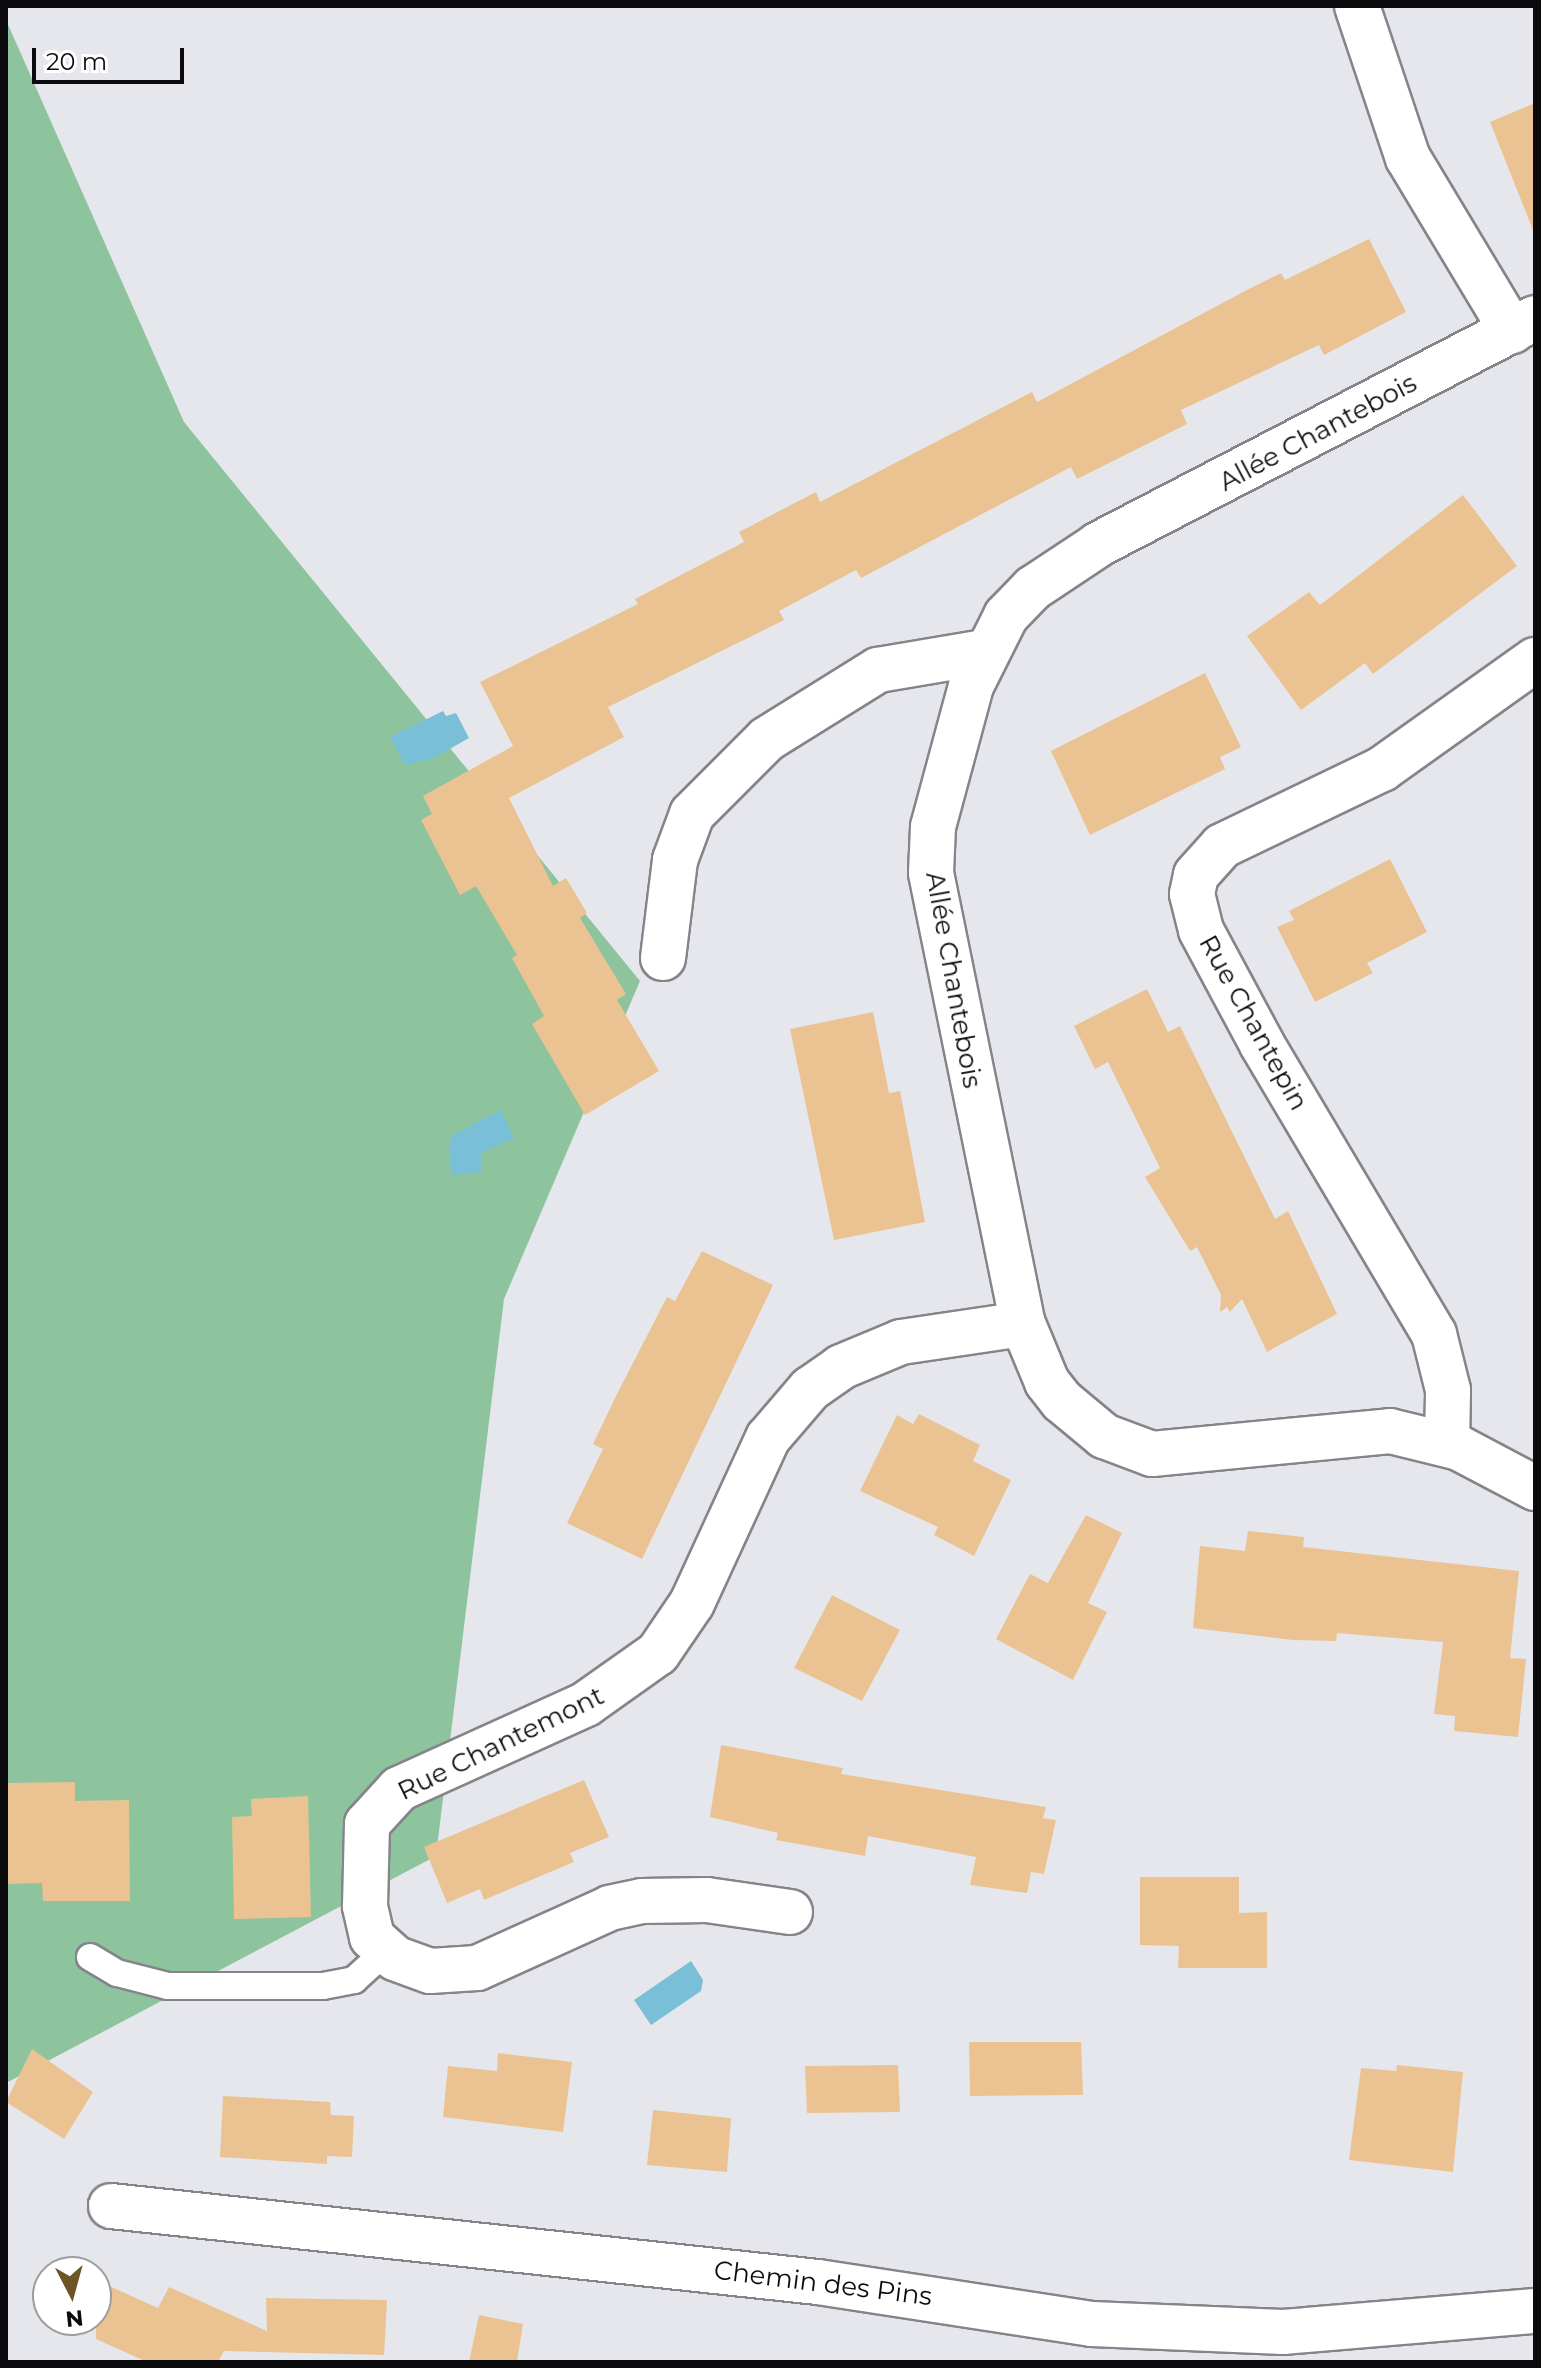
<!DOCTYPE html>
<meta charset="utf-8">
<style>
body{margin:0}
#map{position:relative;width:1541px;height:2368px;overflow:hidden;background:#e6e7ec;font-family:Montserrat,sans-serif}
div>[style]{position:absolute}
.forest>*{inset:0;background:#8dc49e}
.water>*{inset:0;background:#7abfd8}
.building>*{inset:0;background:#ebc393}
.roads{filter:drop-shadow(2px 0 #84848a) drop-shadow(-2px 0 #84848a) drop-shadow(0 2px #84848a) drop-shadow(0 -2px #84848a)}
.lane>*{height:26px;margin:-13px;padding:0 13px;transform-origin:13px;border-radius:13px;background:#fff}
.street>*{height:44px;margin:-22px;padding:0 22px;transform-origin:22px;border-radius:22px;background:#fff}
span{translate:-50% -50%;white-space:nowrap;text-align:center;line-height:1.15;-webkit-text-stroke:6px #fff;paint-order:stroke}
.street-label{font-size:26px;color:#0b0b0d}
.frame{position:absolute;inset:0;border:8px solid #0b0b0d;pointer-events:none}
.north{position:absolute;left:32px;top:2256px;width:80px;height:80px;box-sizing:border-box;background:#fff;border:2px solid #9d9d9e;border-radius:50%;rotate:174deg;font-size:22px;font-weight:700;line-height:32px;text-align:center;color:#0b0b0d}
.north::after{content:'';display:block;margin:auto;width:28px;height:36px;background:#6d5626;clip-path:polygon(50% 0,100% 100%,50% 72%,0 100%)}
.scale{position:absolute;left:32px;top:48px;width:152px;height:36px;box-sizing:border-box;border:4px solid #0b0b0d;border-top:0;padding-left:10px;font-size:24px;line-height:28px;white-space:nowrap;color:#0b0b0d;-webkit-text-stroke:6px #fff;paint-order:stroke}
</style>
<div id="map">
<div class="forest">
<i style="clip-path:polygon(6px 20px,184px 422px,640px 981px,504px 1299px,436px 1856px,6px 2083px)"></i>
</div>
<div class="water">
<i style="clip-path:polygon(443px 711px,446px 716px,456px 713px,469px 738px,432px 759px,405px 765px,390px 737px)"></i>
<i style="clip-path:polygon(501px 1110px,514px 1138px,481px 1153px,481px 1172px,451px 1175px,449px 1144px,454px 1134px)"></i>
<i style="clip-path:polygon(691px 1961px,703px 1980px,701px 1991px,651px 2025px,634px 2000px)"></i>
</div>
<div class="building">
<i style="clip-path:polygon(1535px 103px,1535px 230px,1533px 230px,1490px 122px)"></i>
<i style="clip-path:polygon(1369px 239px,1406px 312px,1324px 355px,1319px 345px,1181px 410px,1187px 424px,1077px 479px,1071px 467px,861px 578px,856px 570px,779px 611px,784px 620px,608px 707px,624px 737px,509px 798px,553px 886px,566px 878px,587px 913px,580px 918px,626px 994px,617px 1000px,659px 1071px,585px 1115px,532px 1024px,544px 1016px,512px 958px,517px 955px,476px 886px,460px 895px,421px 820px,432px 814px,423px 796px,513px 746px,480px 682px,638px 604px,635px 599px,744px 542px,739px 532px,816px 492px,820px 502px,1032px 392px,1037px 402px,1245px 291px,1281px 273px,1285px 280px)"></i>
<i style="clip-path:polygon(1463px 495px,1517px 566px,1373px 674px,1365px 663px,1301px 710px,1247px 636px,1309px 592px,1320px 605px)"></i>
<i style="clip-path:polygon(1205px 673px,1241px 747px,1220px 757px,1225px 769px,1090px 835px,1051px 751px)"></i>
<i style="clip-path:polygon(1390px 859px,1427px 932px,1367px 963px,1373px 973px,1315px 1002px,1277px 927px,1294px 920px,1289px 911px)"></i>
<i style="clip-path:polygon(1147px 989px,1168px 1032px,1180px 1026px,1275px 1219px,1288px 1211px,1337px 1314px,1267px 1352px,1242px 1299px,1230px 1312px,1227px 1307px,1220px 1312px,1221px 1295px,1197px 1247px,1190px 1251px,1145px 1177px,1160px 1168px,1108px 1062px,1095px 1069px,1074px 1026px)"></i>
<i style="clip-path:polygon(873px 1012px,889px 1093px,900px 1091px,925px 1222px,834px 1240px,790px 1029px)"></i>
<i style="clip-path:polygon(702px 1251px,773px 1285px,642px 1559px,567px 1523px,603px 1449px,593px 1444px,618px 1392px,667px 1297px,675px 1301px)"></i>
<i style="clip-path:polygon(919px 1414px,980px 1445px,973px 1461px,1011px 1480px,974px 1556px,934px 1535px,938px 1527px,860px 1491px,897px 1415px,913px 1424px)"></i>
<i style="clip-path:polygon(1086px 1515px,1122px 1533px,1088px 1603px,1107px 1612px,1073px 1680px,996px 1639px,1030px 1574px,1048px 1583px)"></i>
<i style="clip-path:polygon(1248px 1531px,1304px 1537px,1303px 1547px,1519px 1571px,1510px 1658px,1526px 1659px,1518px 1737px,1454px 1731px,1455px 1716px,1434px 1714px,1443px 1642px,1337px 1633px,1336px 1641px,1293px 1640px,1193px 1628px,1200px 1546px,1245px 1551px)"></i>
<i style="clip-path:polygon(832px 1595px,900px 1630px,862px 1701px,794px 1668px)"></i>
<i style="clip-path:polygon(721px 1745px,843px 1768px,841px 1774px,1046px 1807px,1043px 1818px,1056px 1820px,1044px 1874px,1031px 1872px,1027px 1893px,970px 1885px,976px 1857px,868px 1836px,865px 1856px,776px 1840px,778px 1833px,710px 1817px)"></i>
<i style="clip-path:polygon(584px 1780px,609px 1837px,570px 1853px,574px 1862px,484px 1900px,480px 1889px,447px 1903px,424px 1847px)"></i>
<i style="clip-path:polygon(75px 1782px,75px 1801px,129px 1800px,130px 1901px,43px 1901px,42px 1883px,6px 1884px,6px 1783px)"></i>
<i style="clip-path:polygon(308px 1796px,311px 1917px,234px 1919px,232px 1817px,252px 1816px,251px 1799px)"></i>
<i style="clip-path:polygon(1140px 1877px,1239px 1877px,1239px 1913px,1267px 1912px,1267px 1968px,1178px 1968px,1179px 1946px,1140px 1945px)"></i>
<i style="clip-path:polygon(969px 2042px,1081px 2042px,1083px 2095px,970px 2096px)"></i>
<i style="clip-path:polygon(32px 2049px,93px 2092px,64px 2139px,6px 2102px)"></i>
<i style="clip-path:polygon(498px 2053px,572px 2062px,563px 2132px,443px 2117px,448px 2066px,497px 2071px)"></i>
<i style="clip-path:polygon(898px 2065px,900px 2112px,807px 2113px,805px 2066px)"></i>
<i style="clip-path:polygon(1397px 2065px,1463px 2072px,1453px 2172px,1349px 2160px,1361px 2068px,1396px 2071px)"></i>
<i style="clip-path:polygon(223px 2096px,330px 2102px,331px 2115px,354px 2116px,352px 2157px,327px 2156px,327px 2164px,220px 2157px)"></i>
<i style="clip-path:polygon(653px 2110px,731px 2118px,727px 2172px,647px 2165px)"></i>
<i style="clip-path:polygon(96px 2280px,158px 2308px,169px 2287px,267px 2331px,266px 2298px,387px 2300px,384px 2355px,224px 2351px,218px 2362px,147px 2362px,96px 2339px)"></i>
<i style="clip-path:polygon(479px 2315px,523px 2324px,517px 2362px,469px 2362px)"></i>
</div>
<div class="roads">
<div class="lane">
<i style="left:90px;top:1957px;width:31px;rotate:31deg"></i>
<i style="left:117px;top:1973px;width:53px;rotate:14.3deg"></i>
<i style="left:168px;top:1986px;width:155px"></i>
<i style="left:323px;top:1986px;width:32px;rotate:-11deg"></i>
<i style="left:354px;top:1980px;width:43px;rotate:-42.2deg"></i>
</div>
<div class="street">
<i style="left:1357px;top:6px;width:160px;rotate:71.5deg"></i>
<i style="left:1408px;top:158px;width:202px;rotate:59deg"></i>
<i style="left:1535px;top:318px;width:492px;rotate:152.6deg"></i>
<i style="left:1098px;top:545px;width:78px;rotate:146.5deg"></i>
<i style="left:1033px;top:588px;width:39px;rotate:134deg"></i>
<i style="left:1006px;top:616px;width:78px;rotate:116.6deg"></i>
<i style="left:971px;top:686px;width:146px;rotate:105.1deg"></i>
<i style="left:933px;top:827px;width:46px;rotate:92.5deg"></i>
<i style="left:931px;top:873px;width:460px;rotate:78.5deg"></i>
<i style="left:1023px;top:1324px;width:63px;rotate:67.5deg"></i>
<i style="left:1047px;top:1382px;width:24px;rotate:52deg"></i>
<i style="left:1062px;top:1401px;width:55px;rotate:39.8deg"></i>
<i style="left:1104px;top:1436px;width:51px;rotate:20.6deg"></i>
<i style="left:1152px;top:1454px;width:239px;rotate:-5.5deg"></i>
<i style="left:1390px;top:1431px;width:71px;rotate:13.8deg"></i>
<i style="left:1459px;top:1448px;width:86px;rotate:27.8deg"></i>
<i style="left:663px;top:958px;width:99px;rotate:-83deg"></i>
<i style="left:675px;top:860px;width:49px;rotate:-69.7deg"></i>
<i style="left:692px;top:814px;width:106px;rotate:-45deg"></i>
<i style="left:767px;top:739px;width:131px;rotate:-31.9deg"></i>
<i style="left:878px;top:670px;width:108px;rotate:-9.6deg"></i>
<i style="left:1447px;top:1444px;width:54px;rotate:-88.9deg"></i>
<i style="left:1448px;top:1390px;width:58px;rotate:-104deg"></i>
<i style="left:1434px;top:1334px;width:337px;rotate:-120.7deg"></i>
<i style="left:1262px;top:1044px;width:129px;rotate:-118.2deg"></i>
<i style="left:1201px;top:930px;width:37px;rotate:-104deg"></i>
<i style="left:1192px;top:894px;width:19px;rotate:-78deg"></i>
<i style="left:1196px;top:875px;width:39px;rotate:-48deg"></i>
<i style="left:1222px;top:846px;width:178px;rotate:-25.7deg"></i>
<i style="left:1382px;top:769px;width:188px;rotate:-35.5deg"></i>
<i style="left:790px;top:1912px;width:84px;rotate:-171.8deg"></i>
<i style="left:707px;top:1900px;width:65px;rotate:179.1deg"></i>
<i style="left:642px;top:1901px;width:33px;rotate:168deg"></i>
<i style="left:610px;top:1908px;width:146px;rotate:155.7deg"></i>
<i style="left:477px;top:1968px;width:47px;rotate:176.3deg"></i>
<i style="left:430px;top:1971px;width:37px;rotate:-160deg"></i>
<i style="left:395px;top:1958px;width:31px;rotate:-138deg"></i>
<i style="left:372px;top:1937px;width:32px;rotate:-103deg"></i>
<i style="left:365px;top:1906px;width:82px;rotate:-88.6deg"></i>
<i style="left:367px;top:1824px;width:47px;rotate:-47.6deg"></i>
<i style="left:399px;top:1789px;width:205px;rotate:-24.4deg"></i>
<i style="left:586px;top:1704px;width:88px;rotate:-35.3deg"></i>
<i style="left:658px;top:1653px;width:60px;rotate:-55.8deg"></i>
<i style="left:692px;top:1603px;width:182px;rotate:-65.3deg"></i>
<i style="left:768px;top:1438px;width:65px;rotate:-49.4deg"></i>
<i style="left:810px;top:1389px;width:38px;rotate:-35deg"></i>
<i style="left:841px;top:1367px;width:65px;rotate:-22.6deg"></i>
<i style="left:901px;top:1342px;width:123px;rotate:-8.4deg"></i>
<i style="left:111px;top:2206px;width:711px;rotate:6.14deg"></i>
<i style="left:818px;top:2282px;width:277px;rotate:8.7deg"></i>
<i style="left:1092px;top:2324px;width:191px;rotate:2.4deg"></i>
<i style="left:1283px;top:2332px;width:253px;rotate:-4.8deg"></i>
</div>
</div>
<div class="street-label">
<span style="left:1318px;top:433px;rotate:-28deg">Allée Chantebois</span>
<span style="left:953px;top:980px;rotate:80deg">Allée Chantebois</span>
<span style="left:1253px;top:1023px;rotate:61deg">Rue Chantepin</span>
<span style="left:501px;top:1744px;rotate:-26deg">Rue Chantemont</span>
<span style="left:823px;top:2284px;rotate:7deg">Chemin des Pins</span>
</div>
<div class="frame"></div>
<div class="north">N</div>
<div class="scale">20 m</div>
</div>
